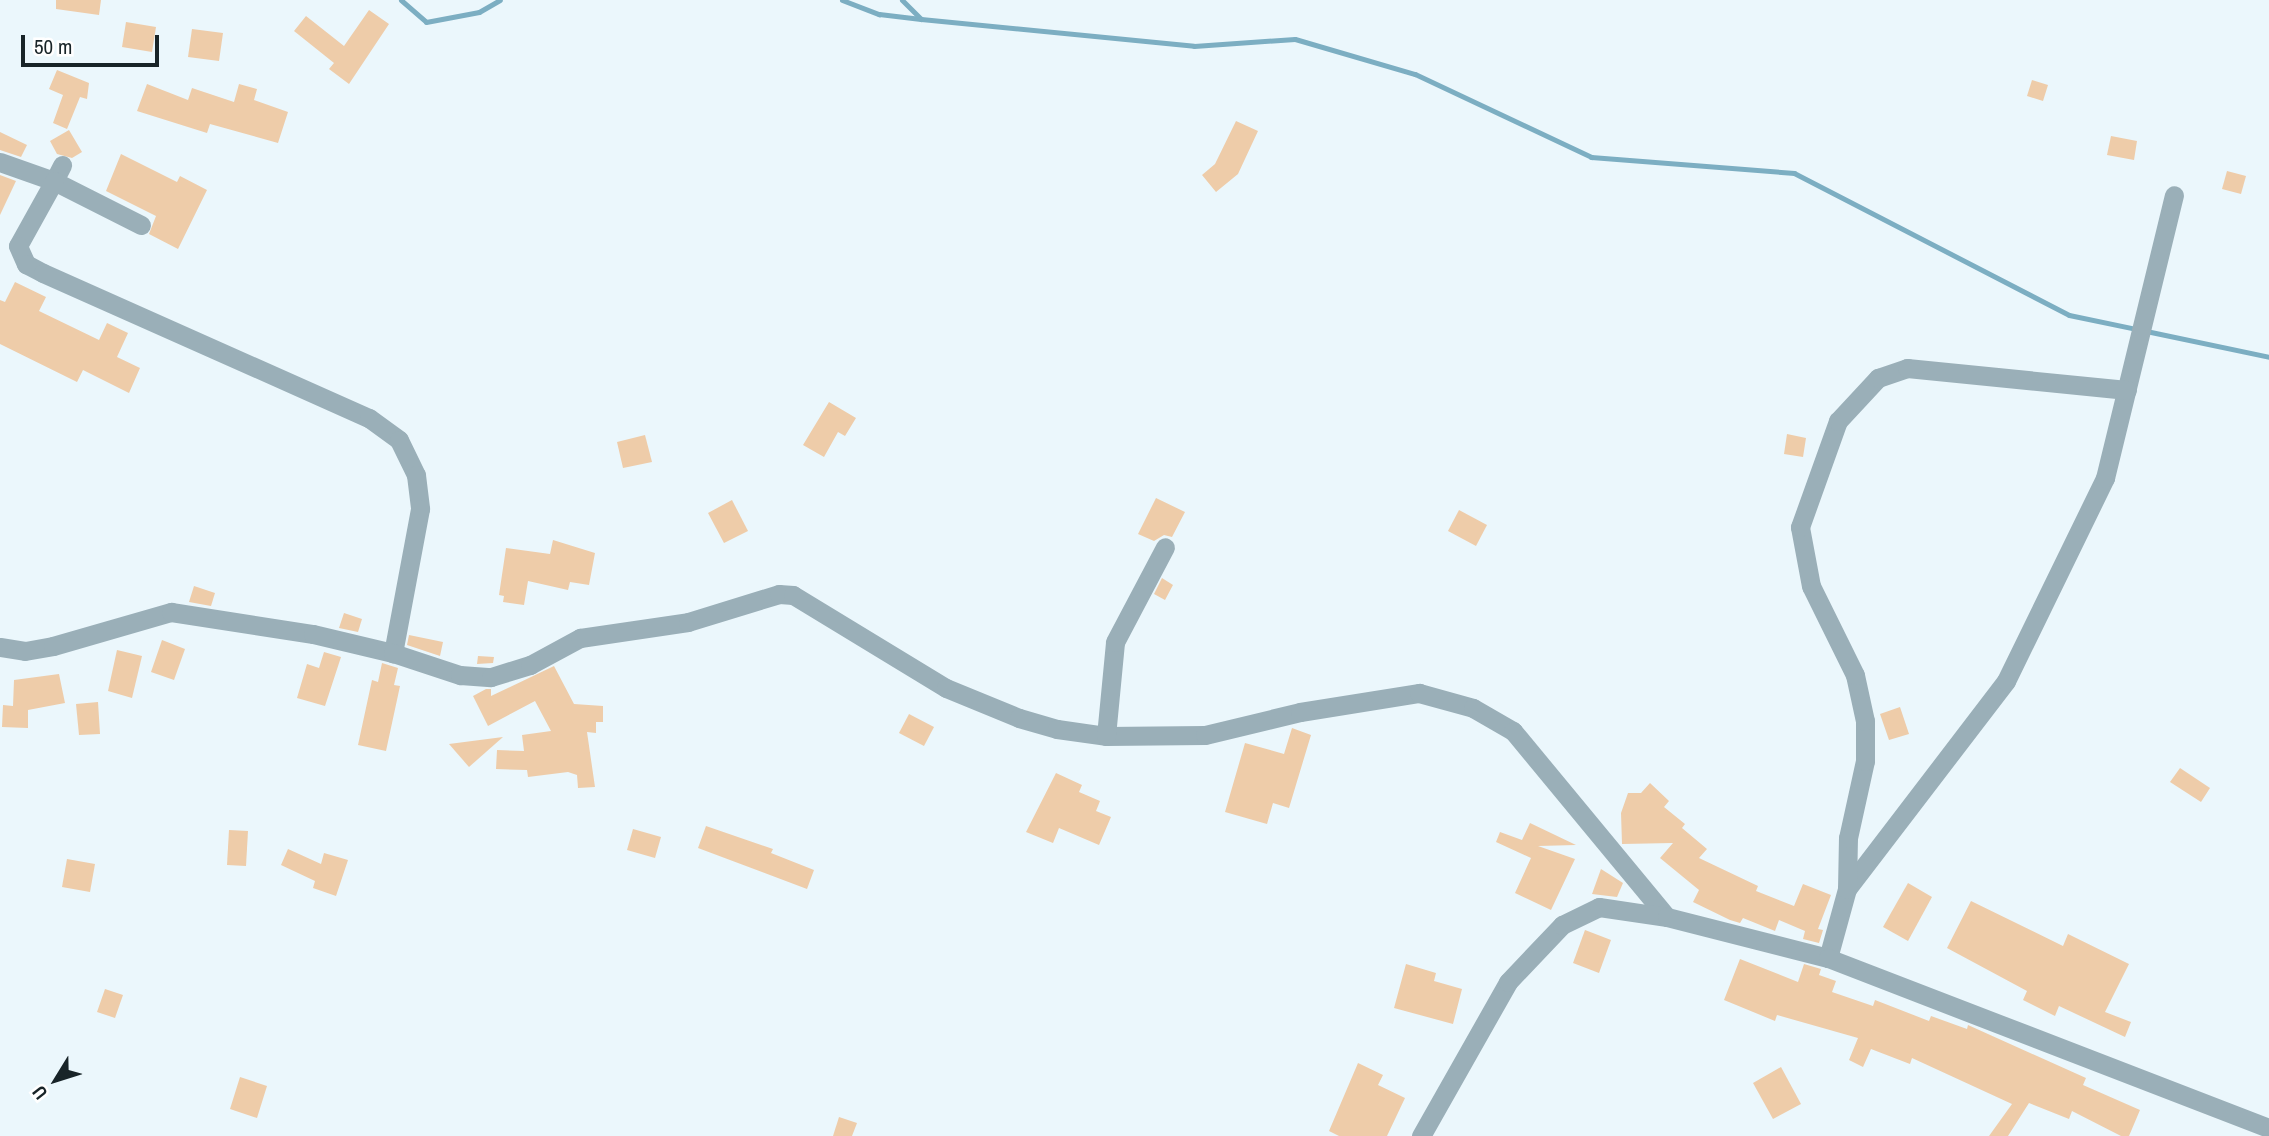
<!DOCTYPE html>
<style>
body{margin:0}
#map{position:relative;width:2269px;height:1136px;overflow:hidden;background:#ebf7fc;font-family:"Archivo Narrow",sans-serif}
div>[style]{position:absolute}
.stream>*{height:5px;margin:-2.5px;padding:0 2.5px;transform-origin:2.5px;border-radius:2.5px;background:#7caec2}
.building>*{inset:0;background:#eecca9}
.minor>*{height:19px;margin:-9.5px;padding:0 9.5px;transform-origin:9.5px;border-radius:9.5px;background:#9aafb8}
span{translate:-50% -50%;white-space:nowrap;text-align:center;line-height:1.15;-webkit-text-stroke:7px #fff;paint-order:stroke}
.north{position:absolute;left:21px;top:1045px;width:70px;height:70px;-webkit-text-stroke:5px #fff;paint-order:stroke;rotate:232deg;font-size:19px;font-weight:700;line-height:28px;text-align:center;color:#182428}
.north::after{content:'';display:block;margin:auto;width:24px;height:32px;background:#182428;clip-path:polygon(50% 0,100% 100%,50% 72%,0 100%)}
.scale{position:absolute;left:21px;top:35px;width:138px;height:32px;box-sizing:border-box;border:4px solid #182428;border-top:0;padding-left:9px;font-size:21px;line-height:24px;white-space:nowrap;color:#182428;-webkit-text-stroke:5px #fff;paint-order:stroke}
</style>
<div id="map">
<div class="stream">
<i style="left:401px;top:0;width:33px;rotate:41deg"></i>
<i style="left:426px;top:22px;width:54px;rotate:-10.7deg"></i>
<i style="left:479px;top:12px;width:24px;rotate:-30deg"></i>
<i style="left:842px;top:0;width:40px;rotate:21deg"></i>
<i style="left:879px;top:14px;width:42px;rotate:6.8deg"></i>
<i style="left:921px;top:19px;width:274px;rotate:5.6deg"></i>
<i style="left:1194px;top:46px;width:101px;rotate:-4deg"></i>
<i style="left:1295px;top:39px;width:125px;rotate:16.3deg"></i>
<i style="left:1415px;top:74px;width:195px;rotate:25.2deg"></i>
<i style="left:1591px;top:157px;width:204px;rotate:4.5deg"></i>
<i style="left:1794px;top:173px;width:309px;rotate:27.3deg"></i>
<i style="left:2069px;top:315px;width:68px;rotate:11.8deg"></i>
<i style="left:902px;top:0;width:27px;rotate:45deg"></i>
<i style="left:2146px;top:331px;width:126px;rotate:11.9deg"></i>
</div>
<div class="building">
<i style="clip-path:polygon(56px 0,101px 0,99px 15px,56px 9px)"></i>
<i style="clip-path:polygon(369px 10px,389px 24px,349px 84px,329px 69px,334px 63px,294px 31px,306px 16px,344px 46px)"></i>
<i style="clip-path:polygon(126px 22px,156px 27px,152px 52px,122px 47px)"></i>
<i style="clip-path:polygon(192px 29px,223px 33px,219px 61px,188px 57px)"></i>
<i style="clip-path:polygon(57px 70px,89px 83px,87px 99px,80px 97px,67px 129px,53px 123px,63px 95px,49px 89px)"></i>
<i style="clip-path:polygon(2032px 80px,2048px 85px,2043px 101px,2027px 96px)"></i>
<i style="clip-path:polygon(147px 84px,188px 100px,192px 88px,234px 102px,239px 84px,257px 89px,254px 100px,288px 112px,278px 143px,210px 124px,207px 133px,137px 111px)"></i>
<i style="clip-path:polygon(1236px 121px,1258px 131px,1238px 174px,1216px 192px,1202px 175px,1215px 164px)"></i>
<i style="clip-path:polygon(69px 130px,82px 152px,72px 158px,57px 154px,50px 141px)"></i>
<i style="clip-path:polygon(0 132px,27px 145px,21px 157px,0 150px)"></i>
<i style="clip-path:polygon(2111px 136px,2137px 141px,2134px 160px,2107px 155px)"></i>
<i style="clip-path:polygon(121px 154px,177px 182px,180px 176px,207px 190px,178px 249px,149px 234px,156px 216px,106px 191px)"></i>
<i style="clip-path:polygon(2227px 171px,2246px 176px,2241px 194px,2222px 189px)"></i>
<i style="clip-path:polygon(0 175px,16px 181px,0 215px)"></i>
<i style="clip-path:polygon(15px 282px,46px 297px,39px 311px,99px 340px,107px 323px,128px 333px,117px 357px,140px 368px,129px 393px,83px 370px,77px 382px,0 344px,0 300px,5px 302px)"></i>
<i style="clip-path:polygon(829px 402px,856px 418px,845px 436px,838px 432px,824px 457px,803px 445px)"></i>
<i style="clip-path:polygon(1787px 434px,1806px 438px,1803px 457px,1784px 454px)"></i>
<i style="clip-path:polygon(645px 435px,652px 462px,623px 468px,617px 442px)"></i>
<i style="clip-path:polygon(1156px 498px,1185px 512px,1172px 537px,1164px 535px,1154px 541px,1138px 534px)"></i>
<i style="clip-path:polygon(732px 500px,748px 531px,724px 543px,708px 513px)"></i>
<i style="clip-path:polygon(1459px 510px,1487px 525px,1476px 546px,1448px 531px)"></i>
<i style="clip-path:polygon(553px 540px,595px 553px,589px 585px,570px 582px,568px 590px,528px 581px,524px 605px,503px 602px,504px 596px,499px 595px,506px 548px,550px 554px)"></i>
<i style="clip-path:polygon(1162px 578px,1173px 585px,1165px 600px,1154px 594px)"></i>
<i style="clip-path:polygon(194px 586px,215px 593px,211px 606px,189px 602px)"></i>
<i style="clip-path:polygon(344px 613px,362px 619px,358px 632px,339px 628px)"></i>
<i style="clip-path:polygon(409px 635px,443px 642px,440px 656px,407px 645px)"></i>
<i style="clip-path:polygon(162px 640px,185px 649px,174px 680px,151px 672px)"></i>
<i style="clip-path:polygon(117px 650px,142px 656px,132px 698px,108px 691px)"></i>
<i style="clip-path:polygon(324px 652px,341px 657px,325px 706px,297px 698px,307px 664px,319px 668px)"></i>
<i style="clip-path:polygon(478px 656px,494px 657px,493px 663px,477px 664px)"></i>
<i style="clip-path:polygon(382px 663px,398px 668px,394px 685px,400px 686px,386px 751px,358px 745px,372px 680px,378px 682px)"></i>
<i style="clip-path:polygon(554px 666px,574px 704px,603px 706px,603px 722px,596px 722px,596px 733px,587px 732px,595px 787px,578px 788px,577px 775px,568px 772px,528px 777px,527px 770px,496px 769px,497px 750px,524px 751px,522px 735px,551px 731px,535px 701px,488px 726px,473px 696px,486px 689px,491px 689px,491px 696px)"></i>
<i style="clip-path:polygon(59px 674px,65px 703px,28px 710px,28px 728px,2px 727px,3px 705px,13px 706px,14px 680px)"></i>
<i style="clip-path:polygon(98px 702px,100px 734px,79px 735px,76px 704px)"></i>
<i style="clip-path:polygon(1900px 707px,1909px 734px,1889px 740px,1880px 714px)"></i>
<i style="clip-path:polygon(909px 714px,934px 727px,924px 746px,899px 733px)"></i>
<i style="clip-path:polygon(1292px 728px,1311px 735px,1289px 808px,1273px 803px,1267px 824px,1225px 812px,1245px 743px,1284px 754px)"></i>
<i style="clip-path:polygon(503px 737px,469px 767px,449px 744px)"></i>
<i style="clip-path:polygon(2180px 768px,2210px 788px,2201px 802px,2170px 782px)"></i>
<i style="clip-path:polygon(1056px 773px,1082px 785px,1079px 792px,1100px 801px,1096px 811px,1111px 817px,1099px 845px,1059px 828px,1053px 843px,1026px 832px)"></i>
<i style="clip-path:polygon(1650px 783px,1669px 801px,1664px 807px,1685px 824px,1682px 828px,1707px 849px,1699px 858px,1758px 886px,1756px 891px,1794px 906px,1803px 884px,1831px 895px,1818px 929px,1823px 930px,1819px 943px,1803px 939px,1805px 931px,1779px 920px,1775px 931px,1743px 918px,1740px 923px,1730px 920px,1693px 902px,1699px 890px,1660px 858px,1673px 843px,1622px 844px,1621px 813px,1628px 793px,1641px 793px)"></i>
<i style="clip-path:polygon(1530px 823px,1576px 845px,1538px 846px,1575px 859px,1551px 910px,1515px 893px,1531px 858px,1496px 842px,1500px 832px,1522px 840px)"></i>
<i style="clip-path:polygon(706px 826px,773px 849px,771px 853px,814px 870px,807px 889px,698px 848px)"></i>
<i style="clip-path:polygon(633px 829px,661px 837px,655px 858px,627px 850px)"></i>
<i style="clip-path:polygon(229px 830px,248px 831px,246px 866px,227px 865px)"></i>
<i style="clip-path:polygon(288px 849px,321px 864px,324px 853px,348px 860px,336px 896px,313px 888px,315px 881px,281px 865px)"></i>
<i style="clip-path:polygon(67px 859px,95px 864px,90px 892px,62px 887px)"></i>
<i style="clip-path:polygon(1601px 869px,1623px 883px,1617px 897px,1592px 894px)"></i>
<i style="clip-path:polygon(1908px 883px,1932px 897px,1908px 941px,1883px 927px)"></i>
<i style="clip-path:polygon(1971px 901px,2063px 946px,2068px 934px,2129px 964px,2105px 1012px,2131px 1022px,2125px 1037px,2059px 1006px,2055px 1016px,2023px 1000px,2027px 991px,1947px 948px)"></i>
<i style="clip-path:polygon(1585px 930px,1611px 940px,1599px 973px,1573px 963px)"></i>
<i style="clip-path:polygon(1740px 959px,1798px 982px,1804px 964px,1821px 969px,1819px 975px,1836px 981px,1832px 992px,1873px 1006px,1875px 1000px,1929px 1021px,1931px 1016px,1967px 1029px,1968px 1025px,2086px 1078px,2083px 1085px,2140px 1110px,2129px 1136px,2121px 1136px,2072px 1111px,2069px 1119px,2029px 1103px,2008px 1136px,1989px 1136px,2012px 1104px,1912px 1058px,1910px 1064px,1871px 1049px,1863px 1067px,1849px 1060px,1858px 1038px,1777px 1015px,1775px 1021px,1724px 1000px)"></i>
<i style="clip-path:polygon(1406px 964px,1436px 973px,1434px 981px,1462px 989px,1453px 1024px,1394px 1008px)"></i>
<i style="clip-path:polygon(105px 989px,123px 995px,115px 1018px,97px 1012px)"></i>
<i style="clip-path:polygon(1358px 1063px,1383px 1075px,1378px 1085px,1405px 1098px,1387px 1136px,1339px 1136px,1329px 1131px)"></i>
<i style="clip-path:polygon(1781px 1067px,1801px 1104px,1773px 1119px,1753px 1083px)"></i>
<i style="clip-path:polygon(240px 1077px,267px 1086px,257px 1118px,230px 1109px)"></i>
<i style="clip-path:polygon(839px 1117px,857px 1123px,852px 1136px,833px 1136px)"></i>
</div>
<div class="minor">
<i style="left:0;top:162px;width:57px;rotate:19.4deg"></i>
<i style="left:54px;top:181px;width:18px;rotate:-63deg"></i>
<i style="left:141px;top:225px;width:97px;rotate:-153.2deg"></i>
<i style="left:54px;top:181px;width:74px;rotate:119deg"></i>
<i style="left:18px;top:246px;width:20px;rotate:66deg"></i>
<i style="left:26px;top:264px;width:19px;rotate:28deg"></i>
<i style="left:43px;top:273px;width:357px;rotate:24deg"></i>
<i style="left:369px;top:418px;width:37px;rotate:36deg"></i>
<i style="left:399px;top:440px;width:39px;rotate:64deg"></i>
<i style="left:416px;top:475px;width:34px;rotate:83deg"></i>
<i style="left:420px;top:509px;width:147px;rotate:100.6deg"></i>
<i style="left:0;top:647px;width:25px;rotate:9deg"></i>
<i style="left:25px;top:651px;width:28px;rotate:-10deg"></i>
<i style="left:53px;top:646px;width:123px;rotate:-16.1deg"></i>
<i style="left:171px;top:612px;width:144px;rotate:8.8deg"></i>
<i style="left:313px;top:634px;width:82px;rotate:13.4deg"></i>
<i style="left:393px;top:653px;width:71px;rotate:18.2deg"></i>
<i style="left:460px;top:675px;width:31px;rotate:4deg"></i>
<i style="left:491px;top:677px;width:41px;rotate:-17.1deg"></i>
<i style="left:530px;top:665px;width:57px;rotate:-28.4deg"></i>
<i style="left:580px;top:638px;width:109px;rotate:-8.4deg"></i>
<i style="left:688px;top:622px;width:95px;rotate:-17.1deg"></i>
<i style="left:779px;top:594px;width:14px;rotate:4deg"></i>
<i style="left:793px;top:595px;width:179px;rotate:31.3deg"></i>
<i style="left:946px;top:688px;width:79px;rotate:22.3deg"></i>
<i style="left:1019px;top:718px;width:40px;rotate:16deg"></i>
<i style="left:1057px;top:729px;width:49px;rotate:8.1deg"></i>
<i style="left:1106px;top:736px;width:99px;rotate:-0.6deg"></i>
<i style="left:1205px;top:735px;width:98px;rotate:-13.6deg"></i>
<i style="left:1300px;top:712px;width:121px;rotate:-9.1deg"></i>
<i style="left:1419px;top:693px;width:56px;rotate:15.5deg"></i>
<i style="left:1473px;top:708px;width:46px;rotate:29.9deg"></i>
<i style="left:1513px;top:731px;width:241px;rotate:50.4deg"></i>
<i style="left:1106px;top:736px;width:94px;rotate:-84.5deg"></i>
<i style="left:1115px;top:642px;width:107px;rotate:-62.2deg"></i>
<i style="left:1847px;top:889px;width:262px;rotate:-52.6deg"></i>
<i style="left:2006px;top:681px;width:226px;rotate:-64deg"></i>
<i style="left:2105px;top:478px;width:291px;rotate:-76.3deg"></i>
<i style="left:1828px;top:958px;width:72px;rotate:-74.6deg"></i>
<i style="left:1847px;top:889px;width:51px;rotate:-88.9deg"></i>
<i style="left:1848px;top:838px;width:79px;rotate:-77.6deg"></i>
<i style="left:1865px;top:761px;width:40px;rotate:-90deg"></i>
<i style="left:1865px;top:721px;width:47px;rotate:-102.3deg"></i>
<i style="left:1855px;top:675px;width:99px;rotate:-116.3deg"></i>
<i style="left:1811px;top:586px;width:60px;rotate:-100.6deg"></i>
<i style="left:1800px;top:527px;width:113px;rotate:-70.3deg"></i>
<i style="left:1838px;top:421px;width:59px;rotate:-47.1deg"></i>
<i style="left:1878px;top:378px;width:31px;rotate:-19deg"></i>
<i style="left:1907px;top:368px;width:221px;rotate:5.7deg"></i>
<i style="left:1421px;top:1136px;width:177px;rotate:-60.5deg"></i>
<i style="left:1508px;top:982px;width:79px;rotate:-46.5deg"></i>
<i style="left:1562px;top:925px;width:41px;rotate:-25.9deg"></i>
<i style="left:1599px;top:907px;width:69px;rotate:8.4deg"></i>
<i style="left:1667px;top:917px;width:166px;rotate:14.3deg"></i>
<i style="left:1828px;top:958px;width:473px;rotate:21.1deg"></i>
</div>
<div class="north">U</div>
<div class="scale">50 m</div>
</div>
